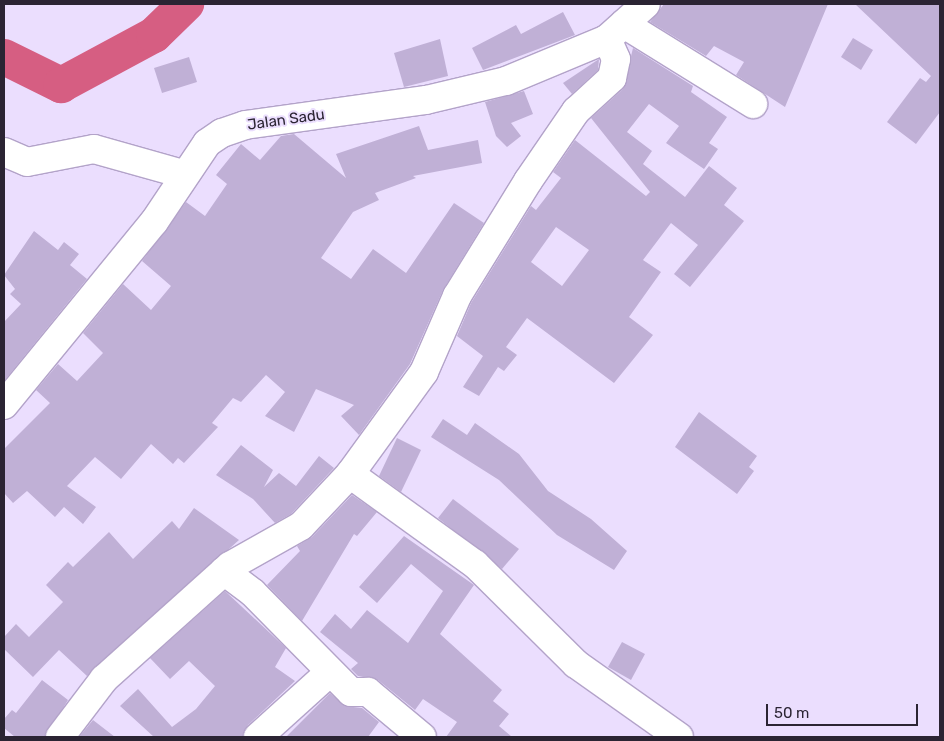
<!DOCTYPE html>
<style>
body{margin:0}
#map{position:relative;width:944px;height:741px;overflow:hidden;background:#ebdefe;font-family:Rubik,sans-serif}
div>[style]{position:absolute}
.river>*{height:36px;margin:-18px;padding:0 18px;transform-origin:18px;border-radius:18px;background:#d65e82}
.building>*{inset:0;background:#c0b0d6}
.roads{filter:drop-shadow(1px 0 #b3a3c9) drop-shadow(-1px 0 #b3a3c9) drop-shadow(0 1px #b3a3c9) drop-shadow(0 -1px #b3a3c9)}
.minor>*{height:28px;margin:-14px;padding:0 14px;transform-origin:14px;border-radius:14px;background:#fff}
span{translate:-50% -50%;white-space:nowrap;text-align:center;line-height:1.15;-webkit-text-stroke:4px #ebdefe;paint-order:stroke}
.street-label{font-size:15px;color:#2b2433}
.frame{position:absolute;inset:0;border:5px solid #2b2433;pointer-events:none}
.scale{position:absolute;left:766px;top:704px;width:152px;height:22px;box-sizing:border-box;border:2px solid #2b2433;border-top:0;padding-left:6px;font-size:15px;line-height:18px;white-space:nowrap;color:#2b2433;-webkit-text-stroke:4px #ebdefe;paint-order:stroke}
</style>
<div id="map">
<div class="river">
<i style="left:4px;top:57px;width:64px;rotate:26.2deg"></i>
<i style="left:61px;top:85px;width:106px;rotate:-28.3deg"></i>
<i style="left:154px;top:35px;width:45px;rotate:-44.1deg"></i>
</div>
<div class="building">
<i style="clip-path:polygon(664px 4px,828px 4px,785px 107px,736px 75px,744px 62px,714px 46px,706px 56px,650px 22px)"></i>
<i style="clip-path:polygon(855px 4px,940px 4px,940px 112px,916px 144px,887px 122px,920px 78px,926px 82px,931px 76px)"></i>
<i style="clip-path:polygon(563px 12px,575px 35px,483px 70px,472px 48px,516px 25px,521px 34px)"></i>
<i style="clip-path:polygon(853px 38px,873px 50px,861px 70px,841px 57px)"></i>
<i style="clip-path:polygon(440px 39px,448px 76px,404px 87px,394px 53px)"></i>
<i style="clip-path:polygon(evenodd,633px 48px,693px 86px,691px 92px,727px 117px,709px 143px,718px 149px,704px 169px,666px 143px,679px 126px,649px 104px,627px 132px,652px 151px,643px 164px,685px 197px,709px 166px,737px 188px,724px 205px,744px 221px,690px 287px,674px 274px,698px 245px,671px 223px,643px 260px,661px 272px,629px 317px,653px 335px,614px 383px,527px 318px,506px 347px,517px 355px,504px 371px,498px 367px,479px 396px,463px 387px,483px 356px,457px 336px,471px 303px,531px 206px,536px 210px,561px 178px,553px 172px,575px 140px,646px 196px,650px 192px,591px 118px,623px 89px,633px 48px,556px 227px,589px 250px,562px 286px,531px 262px,556px 227px)"></i>
<i style="clip-path:polygon(189px 57px,197px 82px,162px 93px,154px 68px)"></i>
<i style="clip-path:polygon(599px 59px,598px 70px,572px 94px,563px 83px)"></i>
<i style="clip-path:polygon(524px 91px,533px 114px,511px 123px,521px 136px,507px 147px,496px 136px,485px 102px)"></i>
<i style="clip-path:polygon(419px 126px,428px 150px,478px 140px,482px 163px,413px 176px,416px 178px,375px 193px,379px 200px,353px 212px,321px 258px,351px 279px,373px 249px,406px 273px,454px 203px,484px 223px,443px 290px,410px 364px,359px 435px,341px 416px,354px 405px,316px 389px,294px 432px,265px 416px,285px 392px,266px 375px,241px 402px,233px 398px,212px 423px,218px 427px,184px 463px,178px 458px,173px 464px,151px 444px,121px 479px,95px 457px,67px 486px,96px 507px,83px 524px,64px 507px,55px 517px,27px 491px,13px 503px,4px 493px,4px 449px,50px 403px,36px 390px,58px 364px,77px 381px,103px 353px,83px 333px,123px 284px,151px 310px,171px 286px,142px 261px,186px 202px,205px 216px,227px 184px,216px 175px,241px 144px,260px 160px,281px 136px,294px 134px,346px 178px,336px 154px)"></i>
<i style="clip-path:polygon(34px 231px,58px 250px,64px 242px,79px 254px,70px 265px,87px 279px,4px 381px,4px 322px,21px 304px,10px 294px,15px 289px,4px 275px)"></i>
<i style="clip-path:polygon(699px 412px,757px 456px,749px 467px,754px 471px,737px 494px,675px 447px)"></i>
<i style="clip-path:polygon(443px 419px,467px 435px,475px 423px,519px 454px,548px 491px,591px 519px,627px 551px,614px 570px,557px 535px,499px 480px,431px 437px)"></i>
<i style="clip-path:polygon(397px 438px,421px 450px,401px 492px,379px 476px)"></i>
<i style="clip-path:polygon(241px 445px,273px 470px,264px 487px,279px 473px,296px 486px,319px 456px,334px 468px,291px 514px,275px 523px,253px 499px,216px 475px)"></i>
<i style="clip-path:polygon(352px 495px,377px 512px,357px 536px,354px 534px,302px 621px,267px 585px,300px 551px,297px 546px,312px 537px)"></i>
<i style="clip-path:polygon(453px 499px,519px 549px,502px 569px,438px 518px)"></i>
<i style="clip-path:polygon(194px 508px,239px 540px,87px 676px,59px 650px,33px 677px,4px 649px,4px 637px,16px 624px,29px 637px,63px 602px,46px 585px,68px 562px,73px 567px,109px 532px,133px 559px,172px 521px,179px 529px)"></i>
<i style="clip-path:polygon(404px 536px,474px 585px,440px 634px,502px 690px,493px 701px,509px 714px,499px 726px,512px 737px,446px 737px,457px 722px,423px 699px,415px 710px,378px 680px,358px 676px,351px 669px,358px 663px,320px 632px,335px 614px,351px 629px,367px 610px,408px 643px,443px 591px,411px 564px,377px 603px,359px 587px)"></i>
<i style="clip-path:polygon(225px 591px,286px 648px,275px 667px,295px 681px,248px 725px,243px 737px,154px 737px,120px 706px,138px 689px,172px 727px,196px 709px,215px 686px,189px 661px,170px 679px,150px 658px)"></i>
<i style="clip-path:polygon(622px 642px,645px 654px,631px 680px,608px 667px)"></i>
<i style="clip-path:polygon(42px 680px,68px 700px,45px 737px,15px 737px,4px 728px,4px 719px,12px 710px,16px 713px)"></i>
<i style="clip-path:polygon(330px 693px,345px 706px,362px 708px,379px 722px,368px 737px,286px 737px)"></i>
<i style="clip-path:polygon(93px 720px,115px 737px,79px 737px)"></i>
</div>
<div class="roads">
<div class="minor">
<i style="left:624px;top:24px;width:152px;rotate:31.8deg"></i>
<i style="left:4px;top:152px;width:25px;rotate:23deg"></i>
<i style="left:27px;top:162px;width:68px;rotate:-11deg"></i>
<i style="left:94px;top:149px;width:92px;rotate:15.7deg"></i>
<i style="left:4px;top:405px;width:237px;rotate:-50.7deg"></i>
<i style="left:154px;top:222px;width:95px;rotate:-56.1deg"></i>
<i style="left:207px;top:143px;width:18px;rotate:-34deg"></i>
<i style="left:222px;top:133px;width:24px;rotate:-19deg"></i>
<i style="left:245px;top:125px;width:183px;rotate:-7.9deg"></i>
<i style="left:426px;top:100px;width:82px;rotate:-13.4deg"></i>
<i style="left:506px;top:81px;width:109px;rotate:-22.6deg"></i>
<i style="left:607px;top:39px;width:52px;rotate:-41.9deg"></i>
<i style="left:350px;top:474px;width:154px;rotate:35.8deg"></i>
<i style="left:475px;top:564px;width:142px;rotate:44.7deg"></i>
<i style="left:576px;top:664px;width:126px;rotate:35.3deg"></i>
<i style="left:224px;top:571px;width:36px;rotate:37deg"></i>
<i style="left:253px;top:593px;width:139px;rotate:45.3deg"></i>
<i style="left:351px;top:692px;width:17px"></i>
<i style="left:368px;top:692px;width:70px;rotate:39.8deg"></i>
<i style="left:60px;top:737px;width:73px;rotate:-52.8deg"></i>
<i style="left:104px;top:679px;width:169px;rotate:-41.9deg"></i>
<i style="left:230px;top:566px;width:81px;rotate:-29.4deg"></i>
<i style="left:301px;top:526px;width:71px;rotate:-46.7deg"></i>
<i style="left:350px;top:474px;width:126px;rotate:-54deg"></i>
<i style="left:424px;top:372px;width:83px;rotate:-66.5deg"></i>
<i style="left:457px;top:296px;width:135px;rotate:-58.3deg"></i>
<i style="left:528px;top:181px;width:85px;rotate:-55.6deg"></i>
<i style="left:576px;top:111px;width:49px;rotate:-42.5deg"></i>
<i style="left:612px;top:78px;width:19px;rotate:-78deg"></i>
<i style="left:616px;top:59px;width:22px;rotate:-114deg"></i>
<i style="left:258px;top:737px;width:97px;rotate:-42.1deg"></i>
</div>
</div>
<div class="street-label">
<span style="left:286px;top:120px;rotate:-8deg">Jalan Sadu</span>
</div>
<div class="frame"></div>
<div class="scale">50 m</div>
</div>
